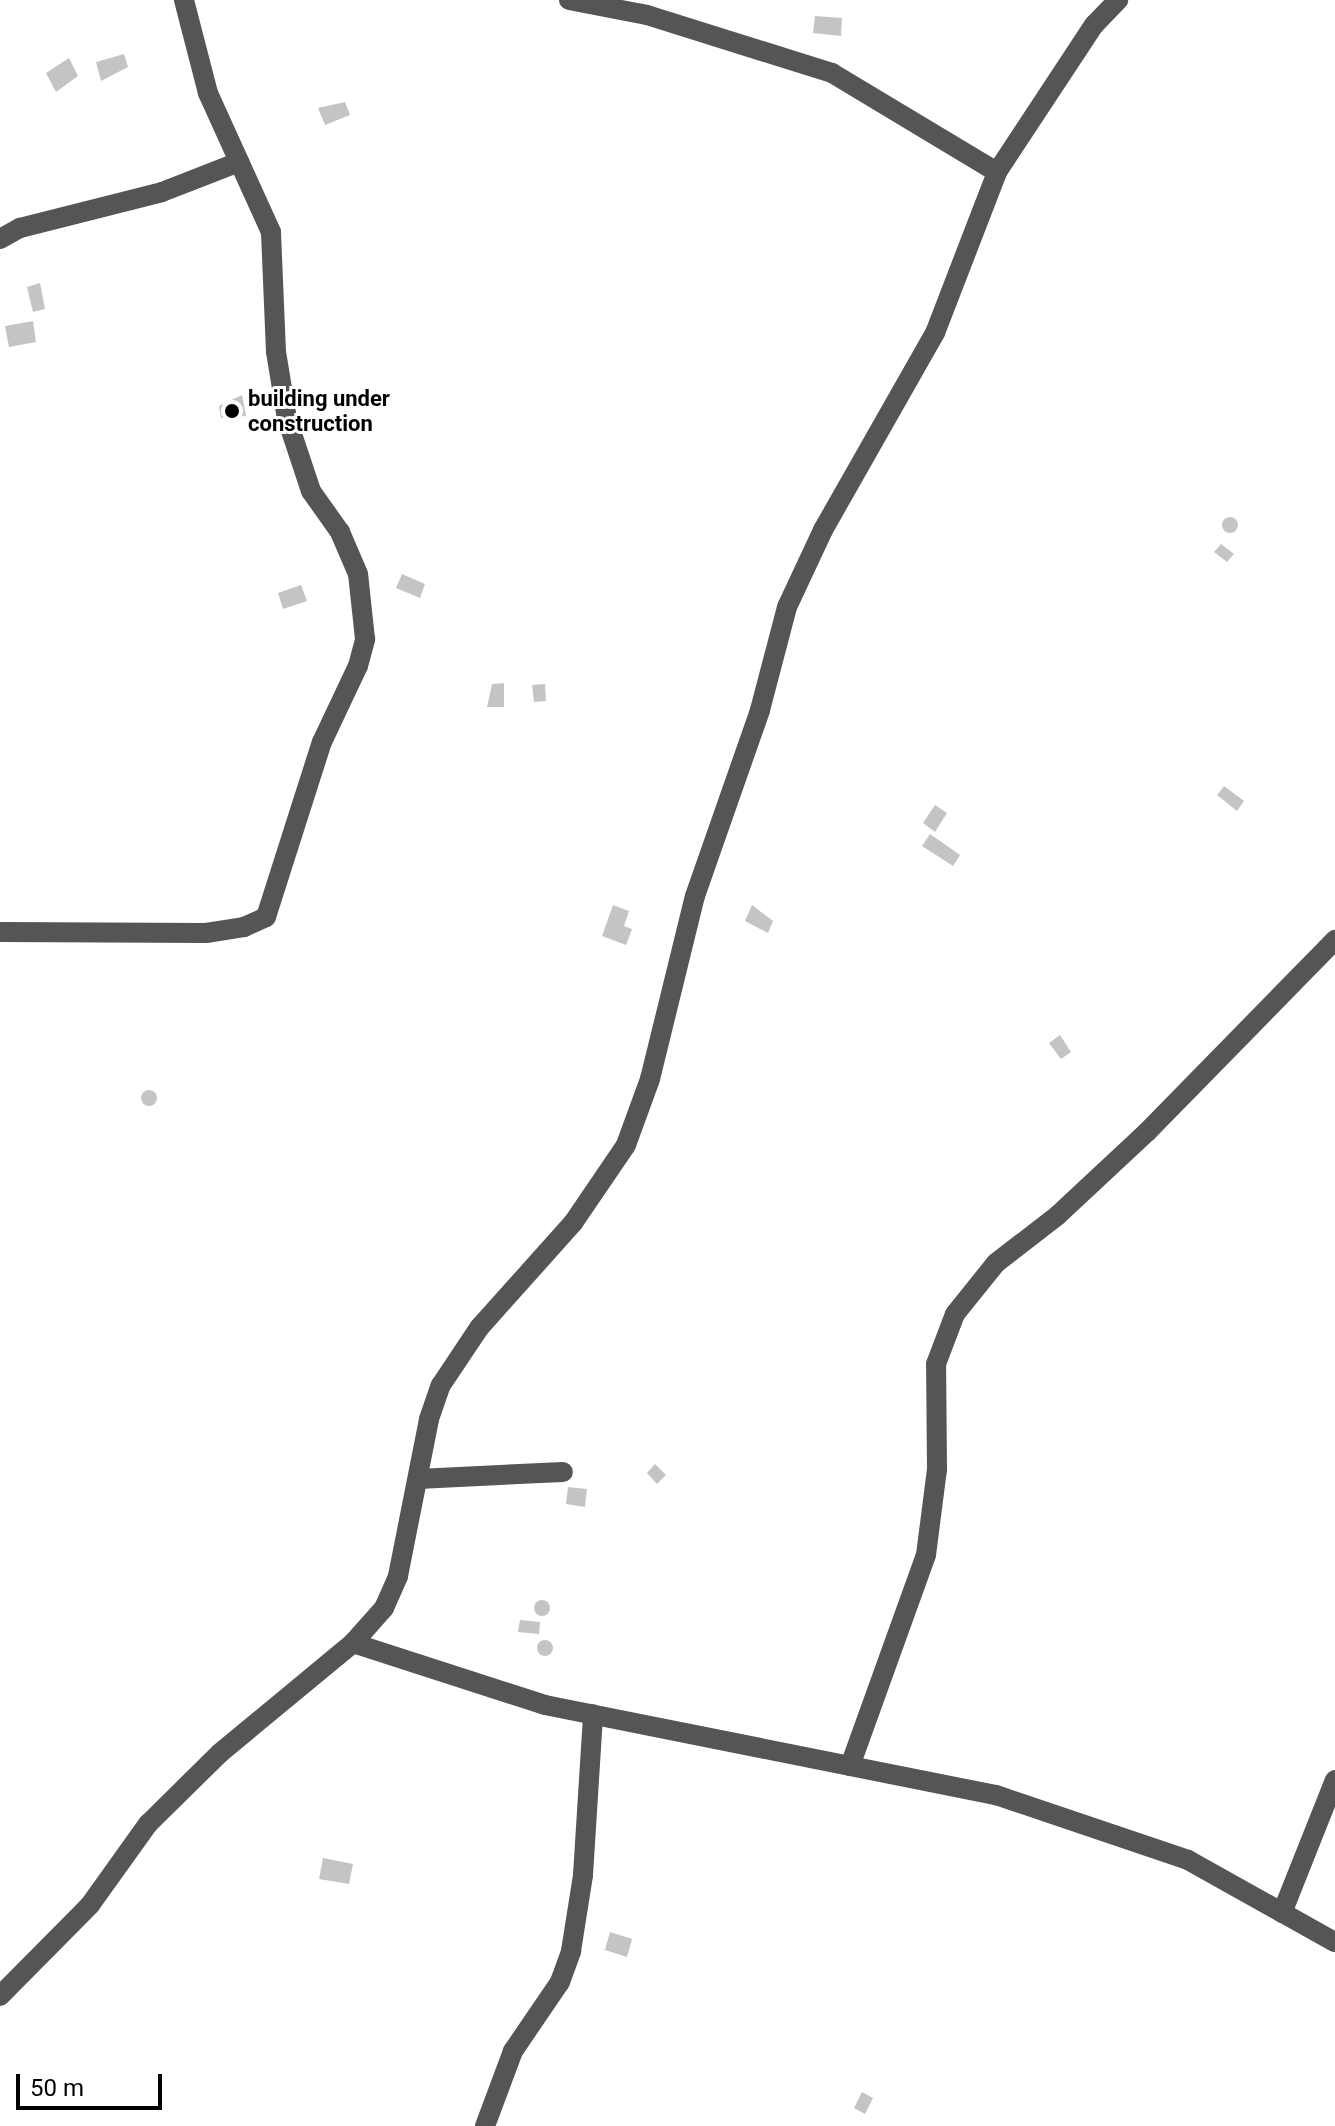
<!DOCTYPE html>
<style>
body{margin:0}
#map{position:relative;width:1335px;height:2126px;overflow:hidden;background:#fff;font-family:Roboto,sans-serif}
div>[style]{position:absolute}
.building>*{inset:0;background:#c4c4c4}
.round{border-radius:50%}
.minor>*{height:20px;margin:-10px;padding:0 10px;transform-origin:10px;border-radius:10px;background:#555}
.dots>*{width:22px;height:22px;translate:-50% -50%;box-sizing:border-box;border:4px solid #fff;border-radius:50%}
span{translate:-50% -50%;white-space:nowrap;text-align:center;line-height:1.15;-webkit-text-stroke:6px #fff;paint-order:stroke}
.poi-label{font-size:22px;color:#000;font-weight:700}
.left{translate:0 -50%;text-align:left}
.scale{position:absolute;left:16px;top:2074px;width:146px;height:36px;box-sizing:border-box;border:4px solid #000;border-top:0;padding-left:10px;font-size:24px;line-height:28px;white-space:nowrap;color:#000;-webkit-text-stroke:6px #fff;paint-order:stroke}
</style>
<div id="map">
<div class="building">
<i style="clip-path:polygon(815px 16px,842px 18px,841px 36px,813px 33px)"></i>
<i style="clip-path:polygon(124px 54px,128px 67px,101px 81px,96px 62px)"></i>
<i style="clip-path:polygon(69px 58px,78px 76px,56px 92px,46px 73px)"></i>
<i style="clip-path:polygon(345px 102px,350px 115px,325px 125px,318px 108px)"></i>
<i style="clip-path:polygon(40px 283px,45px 309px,33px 312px,27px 287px)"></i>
<i style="clip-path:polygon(33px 321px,36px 342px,9px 347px,5px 326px)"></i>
<i style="clip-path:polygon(242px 395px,246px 416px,221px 418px,219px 406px)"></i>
<i class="round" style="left:1222px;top:517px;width:16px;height:16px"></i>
<i style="clip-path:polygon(1221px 544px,1234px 554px,1227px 562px,1214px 552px)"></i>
<i style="clip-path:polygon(402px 574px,425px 584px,420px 598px,396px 588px)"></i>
<i style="clip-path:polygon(301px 585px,307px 601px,283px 609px,278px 593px)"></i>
<i style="clip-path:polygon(504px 683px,504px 707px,487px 707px,492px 684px)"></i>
<i style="clip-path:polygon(545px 684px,546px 701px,534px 702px,532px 685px)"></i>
<i style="clip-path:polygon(1224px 786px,1244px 801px,1237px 811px,1217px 795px)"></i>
<i style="clip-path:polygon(935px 805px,947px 813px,935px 832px,923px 823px)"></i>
<i style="clip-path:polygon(930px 834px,960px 855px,953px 866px,922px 846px)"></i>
<i style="clip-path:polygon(613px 905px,629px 911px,624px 926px,632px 929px,626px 945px,602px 936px)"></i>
<i style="clip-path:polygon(752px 905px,773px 921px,768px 933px,745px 921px)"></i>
<i style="clip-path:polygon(1060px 1035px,1071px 1052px,1061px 1059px,1049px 1043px)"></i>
<i class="round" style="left:141px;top:1090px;width:16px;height:16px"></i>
<i style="clip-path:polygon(655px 1464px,666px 1475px,657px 1484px,647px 1473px)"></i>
<i style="clip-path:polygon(568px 1487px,587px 1489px,585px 1507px,566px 1504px)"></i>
<i class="round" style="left:534px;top:1600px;width:16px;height:16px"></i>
<i style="clip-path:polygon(520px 1620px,540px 1622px,539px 1634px,518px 1632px)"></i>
<i class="round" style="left:537px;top:1640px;width:16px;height:16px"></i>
<i style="clip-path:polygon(323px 1858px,353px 1864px,349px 1884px,319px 1879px)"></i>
<i style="clip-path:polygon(610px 1932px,632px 1939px,627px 1957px,605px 1950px)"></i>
<i style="clip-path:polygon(862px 2092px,873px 2098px,865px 2114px,854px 2108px)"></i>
</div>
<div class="minor">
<i style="left:569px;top:0;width:79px;rotate:10.9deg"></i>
<i style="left:647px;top:15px;width:194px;rotate:17.4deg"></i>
<i style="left:832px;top:73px;width:192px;rotate:31deg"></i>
<i style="left:0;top:239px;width:23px;rotate:-29deg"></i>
<i style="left:20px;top:228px;width:146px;rotate:-14.2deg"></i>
<i style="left:162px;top:192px;width:83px;rotate:-21.3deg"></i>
<i style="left:0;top:932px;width:206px;rotate:0.3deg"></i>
<i style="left:206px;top:933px;width:38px;rotate:-9deg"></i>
<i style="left:244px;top:927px;width:24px;rotate:-24deg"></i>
<i style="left:266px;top:917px;width:184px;rotate:-72.3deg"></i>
<i style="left:322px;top:742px;width:84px;rotate:-64.7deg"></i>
<i style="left:358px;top:666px;width:28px;rotate:-75deg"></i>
<i style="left:365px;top:639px;width:65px;rotate:-96.1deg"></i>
<i style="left:358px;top:574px;width:46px;rotate:-113.2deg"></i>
<i style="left:340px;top:532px;width:50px;rotate:-125.3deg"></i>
<i style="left:311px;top:491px;width:76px;rotate:-108.4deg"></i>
<i style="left:287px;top:419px;width:68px;rotate:-99.3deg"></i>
<i style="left:276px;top:352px;width:120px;rotate:-92.4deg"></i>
<i style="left:271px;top:232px;width:153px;rotate:-114.4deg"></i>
<i style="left:208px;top:93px;width:96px;rotate:-104.5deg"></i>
<i style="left:418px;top:1479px;width:145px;rotate:-2.8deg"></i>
<i style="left:353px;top:1643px;width:202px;rotate:17.9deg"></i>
<i style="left:545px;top:1705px;width:460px;rotate:11.3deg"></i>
<i style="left:996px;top:1795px;width:203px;rotate:18.7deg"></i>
<i style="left:1188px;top:1860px;width:168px;rotate:29.2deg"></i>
<i style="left:850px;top:1766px;width:224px;rotate:-70.2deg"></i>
<i style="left:926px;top:1555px;width:87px;rotate:-82.7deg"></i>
<i style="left:937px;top:1469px;width:105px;rotate:-90.5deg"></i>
<i style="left:936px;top:1364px;width:53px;rotate:-69.2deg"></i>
<i style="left:955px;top:1314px;width:65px;rotate:-51.2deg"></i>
<i style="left:996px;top:1263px;width:78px;rotate:-37.7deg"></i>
<i style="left:1058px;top:1215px;width:122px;rotate:-43deg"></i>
<i style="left:1147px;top:1132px;width:269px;rotate:-45.6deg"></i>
<i style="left:1282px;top:1913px;width:143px;rotate:-68.3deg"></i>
<i style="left:0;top:1996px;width:128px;rotate:-45.3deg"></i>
<i style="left:90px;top:1905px;width:100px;rotate:-54.4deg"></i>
<i style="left:148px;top:1824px;width:101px;rotate:-44.6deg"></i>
<i style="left:220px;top:1753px;width:173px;rotate:-39.6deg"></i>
<i style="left:353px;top:1643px;width:47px;rotate:-48.5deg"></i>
<i style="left:384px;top:1608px;width:35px;rotate:-66deg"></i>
<i style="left:398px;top:1576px;width:160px;rotate:-78.8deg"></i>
<i style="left:429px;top:1419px;width:36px;rotate:-71deg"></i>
<i style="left:441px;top:1385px;width:69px;rotate:-56.3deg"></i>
<i style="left:479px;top:1328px;width:141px;rotate:-48.2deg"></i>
<i style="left:573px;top:1223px;width:94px;rotate:-55.8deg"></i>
<i style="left:626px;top:1145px;width:70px;rotate:-70deg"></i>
<i style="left:650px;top:1079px;width:188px;rotate:-76.2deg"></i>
<i style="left:695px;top:896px;width:197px;rotate:-70.7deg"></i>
<i style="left:760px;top:710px;width:106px;rotate:-75.3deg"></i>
<i style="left:787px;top:607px;width:85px;rotate:-64.9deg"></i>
<i style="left:823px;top:530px;width:227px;rotate:-60.4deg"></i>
<i style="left:935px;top:333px;width:173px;rotate:-68.9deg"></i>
<i style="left:997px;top:172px;width:176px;rotate:-56.6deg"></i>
<i style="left:1094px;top:25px;width:35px;rotate:-46deg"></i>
<i style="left:485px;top:2126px;width:80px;rotate:-69.5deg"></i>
<i style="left:513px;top:2051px;width:83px;rotate:-55.7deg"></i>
<i style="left:560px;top:1982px;width:33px;rotate:-70deg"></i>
<i style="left:571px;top:1951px;width:77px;rotate:-81deg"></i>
<i style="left:583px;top:1875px;width:161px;rotate:-86.4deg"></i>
</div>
<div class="dots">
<i style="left:232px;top:411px;background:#000"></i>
</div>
<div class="poi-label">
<span class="left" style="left:248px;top:411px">building under<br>construction</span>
</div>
<div class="scale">50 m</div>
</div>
